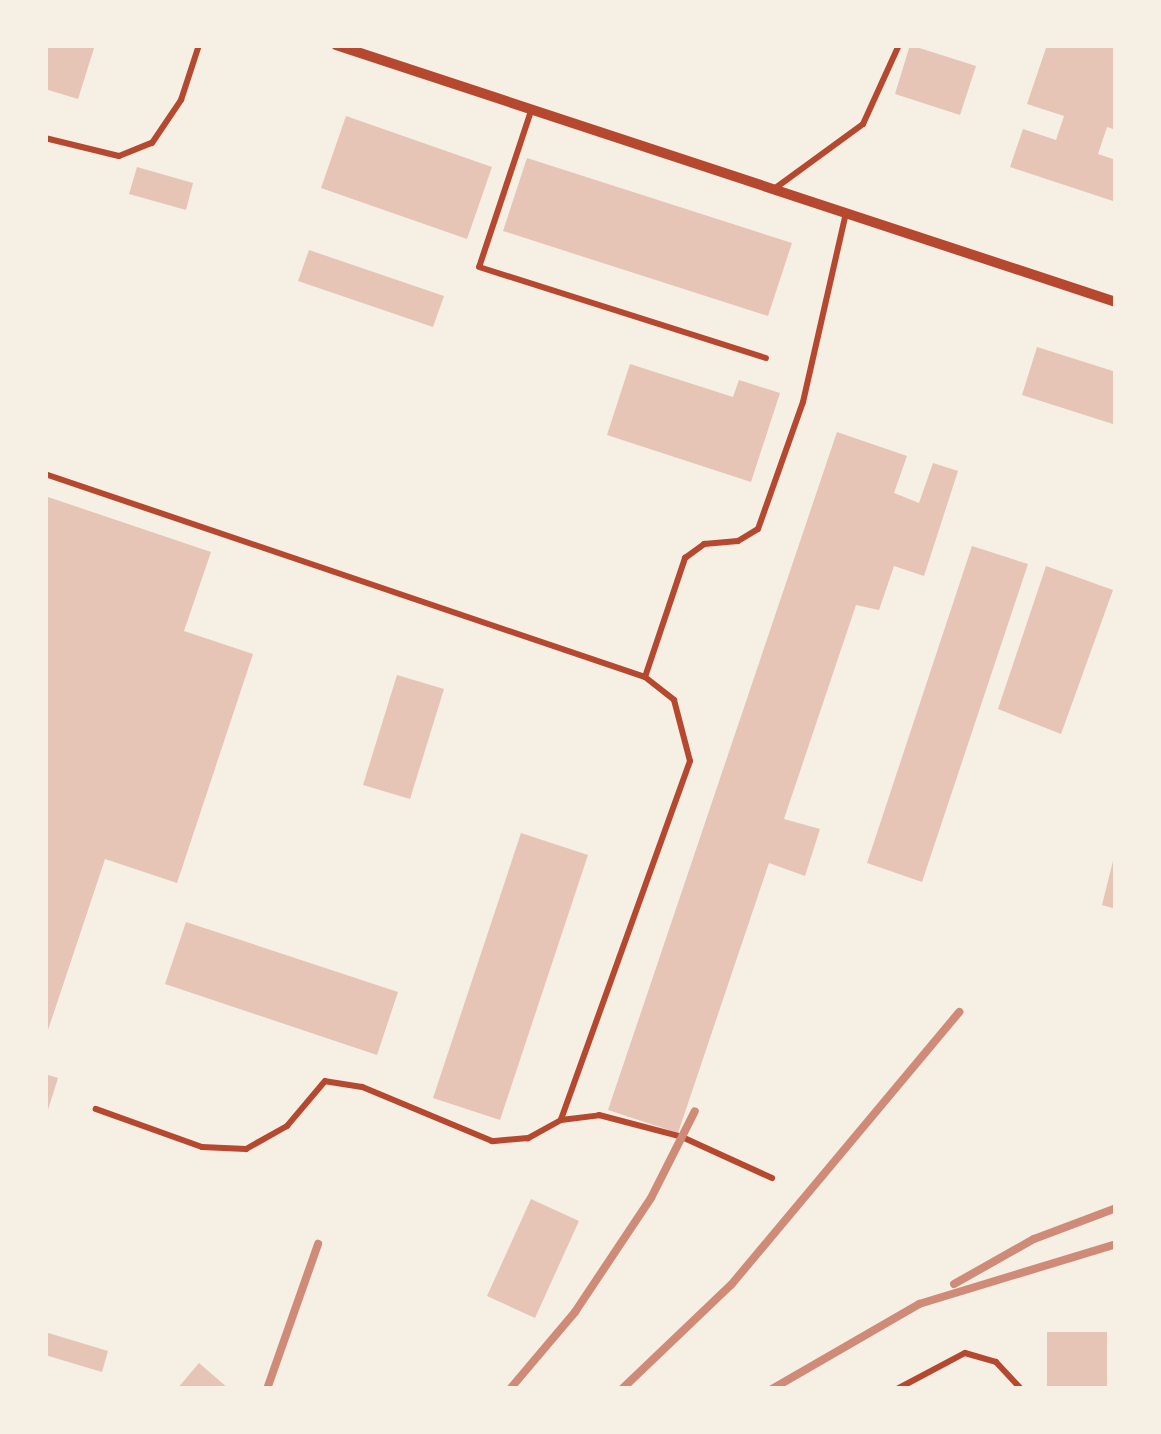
<!DOCTYPE html>
<style>
body{margin:0}
#map{position:relative;width:1161px;height:1434px;overflow:hidden;background:#f6efe4;font-family:Rubik,sans-serif}
div>[style]{position:absolute}
.building>*{inset:0;background:#e6c5b7}
.service>*{height:6px;margin:-3px;padding:0 3px;transform-origin:3px;border-radius:3px;background:#b5482f}
.minor>*{height:10px;margin:-5px;padding:0 5px;transform-origin:5px;border-radius:5px;background:#b5482f}
.rail>*{height:8px;margin:-4px;padding:0 4px;transform-origin:4px;border-radius:4px;background:#cf8b77}
span{translate:-50% -50%;white-space:nowrap;text-align:center;line-height:1.15;-webkit-text-stroke:10px #f6efe4;paint-order:stroke}
.frame{position:absolute;inset:0;border:48px solid #f6efe4;pointer-events:none}
</style>
<div id="map">
<div class="building">
<i style="clip-path:polygon(45px 45px,95px 45px,78px 99px,45px 89px)"></i>
<i style="clip-path:polygon(910px 45px,976px 66px,960px 115px,895px 94px)"></i>
<i style="clip-path:polygon(1047px 45px,1116px 45px,1116px 130px,1107px 127px,1098px 154px,1116px 160px,1116px 202px,1010px 167px,1023px 129px,1056px 140px,1064px 116px,1027px 104px)"></i>
<i style="clip-path:polygon(346px 116px,492px 167px,467px 239px,321px 188px)"></i>
<i style="clip-path:polygon(527px 158px,792px 243px,768px 316px,503px 231px)"></i>
<i style="clip-path:polygon(137px 167px,193px 183px,186px 210px,129px 194px)"></i>
<i style="clip-path:polygon(309px 250px,444px 296px,433px 327px,298px 281px)"></i>
<i style="clip-path:polygon(1037px 347px,1116px 372px,1116px 425px,1022px 395px)"></i>
<i style="clip-path:polygon(630px 364px,733px 397px,739px 380px,780px 393px,751px 482px,607px 435px)"></i>
<i style="clip-path:polygon(837px 432px,907px 456px,894px 493px,919px 503px,933px 463px,958px 471px,924px 576px,894px 566px,879px 610px,856px 605px,784px 819px,820px 829px,805px 876px,769px 863px,678px 1133px,608px 1110px)"></i>
<i style="clip-path:polygon(45px 496px,211px 552px,184px 631px,253px 654px,177px 883px,105px 859px,46px 1036px)"></i>
<i style="clip-path:polygon(972px 546px,1028px 564px,922px 882px,867px 863px)"></i>
<i style="clip-path:polygon(1046px 566px,1113px 590px,1061px 734px,998px 709px)"></i>
<i style="clip-path:polygon(397px 675px,444px 689px,410px 799px,363px 785px)"></i>
<i style="clip-path:polygon(521px 833px,588px 855px,500px 1120px,433px 1098px)"></i>
<i style="clip-path:polygon(1115px 853px,1116px 853px,1116px 909px,1102px 905px)"></i>
<i style="clip-path:polygon(186px 922px,398px 992px,377px 1055px,165px 984px)"></i>
<i style="clip-path:polygon(45px 1074px,58px 1078px,46px 1116px,45px 1116px)"></i>
<i style="clip-path:polygon(531px 1199px,579px 1221px,535px 1318px,487px 1296px)"></i>
<i style="clip-path:polygon(45px 1332px,108px 1351px,102px 1372px,45px 1355px)"></i>
<i style="clip-path:polygon(1047px 1332px,1107px 1332px,1107px 1389px,1047px 1389px)"></i>
<i style="clip-path:polygon(199px 1363px,229px 1389px,177px 1389px)"></i>
</div>
<div class="service">
<i style="left:531px;top:111px;width:164px;rotate:108.4deg"></i>
<i style="left:479px;top:267px;width:301px;rotate:17.6deg"></i>
<i style="left:45px;top:138px;width:76px;rotate:13.7deg"></i>
<i style="left:119px;top:156px;width:35px;rotate:-22deg"></i>
<i style="left:152px;top:143px;width:52px;rotate:-56deg"></i>
<i style="left:181px;top:100px;width:58px;rotate:-71.9deg"></i>
<i style="left:774px;top:189px;width:110px;rotate:-36.1deg"></i>
<i style="left:863px;top:124px;width:87px;rotate:-65.5deg"></i>
<i style="left:45px;top:474px;width:633px;rotate:18.69deg"></i>
<i style="left:645px;top:677px;width:37px;rotate:38deg"></i>
<i style="left:674px;top:700px;width:63px;rotate:75.3deg"></i>
<i style="left:690px;top:761px;width:381px;rotate:109.8deg"></i>
<i style="left:561px;top:1120px;width:38px;rotate:151deg"></i>
<i style="left:528px;top:1138px;width:36px;rotate:175deg"></i>
<i style="left:492px;top:1141px;width:141px;rotate:-157.4deg"></i>
<i style="left:362px;top:1087px;width:37px;rotate:-171deg"></i>
<i style="left:325px;top:1081px;width:59px;rotate:130.2deg"></i>
<i style="left:287px;top:1126px;width:47px;rotate:150.7deg"></i>
<i style="left:246px;top:1149px;width:44px;rotate:-177.4deg"></i>
<i style="left:202px;top:1147px;width:113px;rotate:-160.3deg"></i>
<i style="left:645px;top:677px;width:126px;rotate:-71.4deg"></i>
<i style="left:685px;top:558px;width:24px;rotate:-36deg"></i>
<i style="left:704px;top:544px;width:34px;rotate:-5deg"></i>
<i style="left:738px;top:541px;width:23px;rotate:-31deg"></i>
<i style="left:758px;top:529px;width:135px;rotate:-70.5deg"></i>
<i style="left:803px;top:402px;width:194px;rotate:-77.2deg"></i>
<i style="left:561px;top:1120px;width:38px;rotate:-7deg"></i>
<i style="left:599px;top:1115px;width:86px;rotate:14.8deg"></i>
<i style="left:682px;top:1137px;width:99px;rotate:24.5deg"></i>
<i style="left:897px;top:1389px;width:77px;rotate:-27.9deg"></i>
<i style="left:965px;top:1353px;width:32px;rotate:16deg"></i>
<i style="left:996px;top:1362px;width:37px;rotate:47deg"></i>
</div>
<div class="minor">
<i style="left:336px;top:45px;width:821px;rotate:18.24deg"></i>
</div>
<div class="rail">
<i style="left:954px;top:1284px;width:92px;rotate:-29.4deg"></i>
<i style="left:1034px;top:1239px;width:88px;rotate:-20.7deg"></i>
<i style="left:267px;top:1389px;width:154px;rotate:-70.6deg"></i>
<i style="left:510px;top:1389px;width:101px;rotate:-49.8deg"></i>
<i style="left:575px;top:1312px;width:137px;rotate:-56.3deg"></i>
<i style="left:651px;top:1198px;width:97px;rotate:-63.2deg"></i>
<i style="left:622px;top:1389px;width:151px;rotate:-43.7deg"></i>
<i style="left:731px;top:1285px;width:356px;rotate:-50.1deg"></i>
<i style="left:772px;top:1389px;width:170px;rotate:-30deg"></i>
<i style="left:919px;top:1304px;width:206px;rotate:-16.9deg"></i>
</div>
<div class="frame"></div>
</div>
